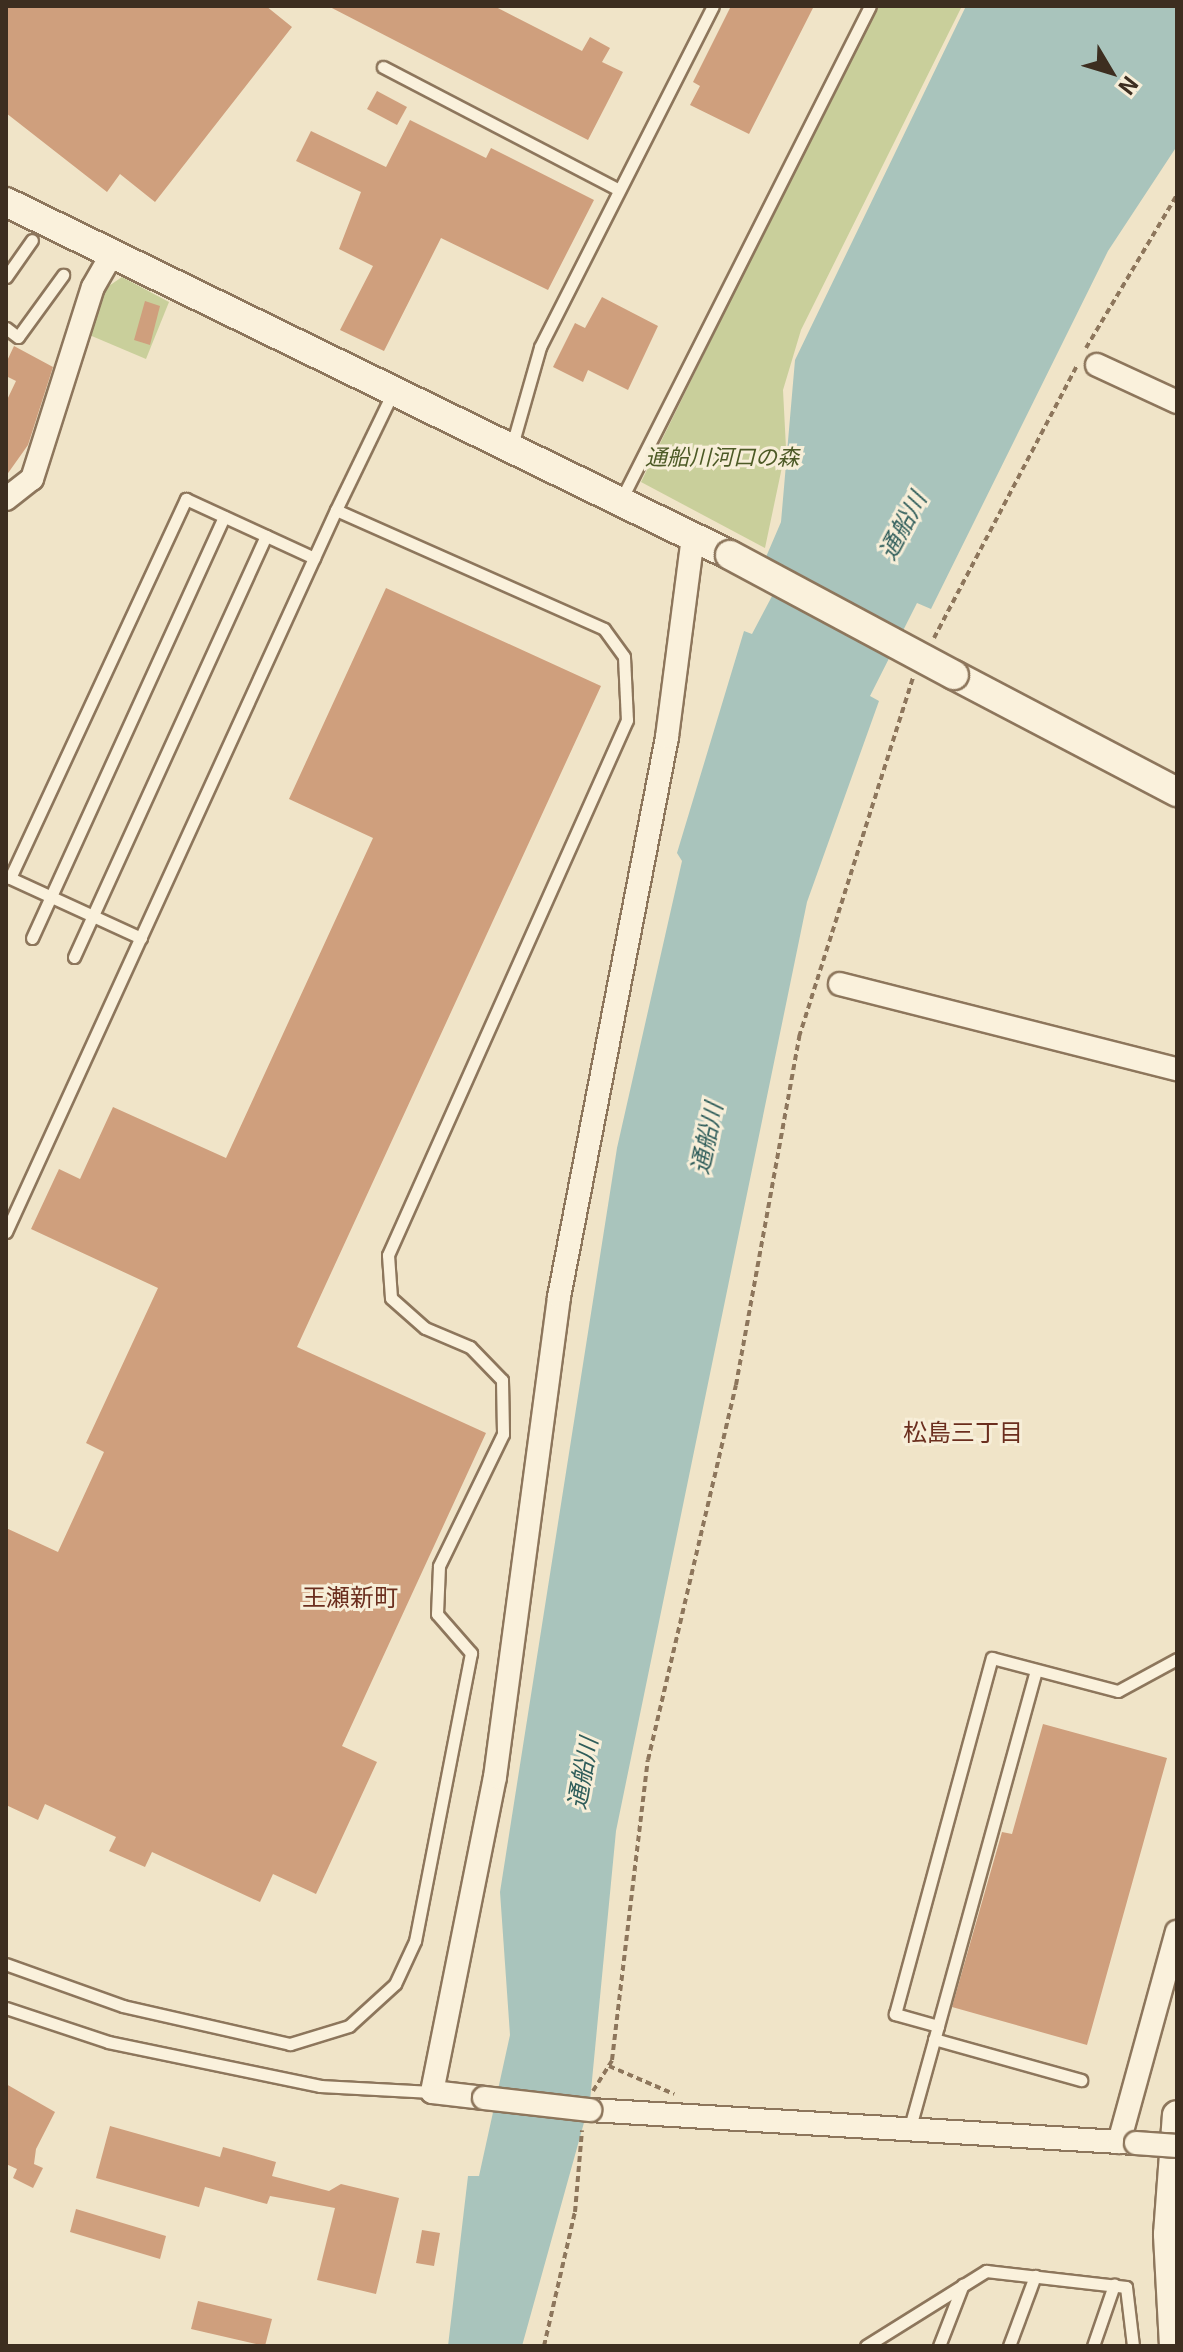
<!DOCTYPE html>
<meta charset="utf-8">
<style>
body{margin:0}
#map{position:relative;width:1183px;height:2352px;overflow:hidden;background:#f0e4c8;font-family:Georgia,"Noto Sans JP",serif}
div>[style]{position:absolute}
.green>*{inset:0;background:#c9cf9b}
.water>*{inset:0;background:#a9c4bc}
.building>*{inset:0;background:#cf9f7d}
.path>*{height:4px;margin-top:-2px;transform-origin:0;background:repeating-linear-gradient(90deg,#8d765c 0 6px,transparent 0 10px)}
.roads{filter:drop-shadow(2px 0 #8d765c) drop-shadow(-2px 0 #8d765c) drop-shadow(0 2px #8d765c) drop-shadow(0 -2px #8d765c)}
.service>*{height:11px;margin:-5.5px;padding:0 5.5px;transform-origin:5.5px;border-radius:5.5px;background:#faf1dc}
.minor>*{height:22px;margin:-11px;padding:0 11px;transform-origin:11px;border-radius:11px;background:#faf1dc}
.tertiary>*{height:28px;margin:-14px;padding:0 14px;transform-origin:14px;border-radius:14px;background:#faf1dc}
.bridges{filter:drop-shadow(2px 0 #8d765c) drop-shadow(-2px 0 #8d765c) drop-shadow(0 2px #8d765c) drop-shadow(0 -2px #8d765c)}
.minor-bridge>*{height:22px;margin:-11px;padding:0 11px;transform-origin:11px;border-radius:11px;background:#faf1dc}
.tertiary-bridge>*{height:28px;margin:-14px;padding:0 14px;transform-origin:14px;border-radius:14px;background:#faf1dc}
span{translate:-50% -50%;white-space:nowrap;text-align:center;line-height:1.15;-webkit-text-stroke:6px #f7eed8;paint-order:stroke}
.park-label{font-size:22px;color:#4d5a26;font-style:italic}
.water-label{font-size:24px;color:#2f5d5a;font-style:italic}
.neighbourhood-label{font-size:24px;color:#6b2e1e}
.frame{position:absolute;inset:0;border:8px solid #3d2e20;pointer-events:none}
.north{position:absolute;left:1071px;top:32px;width:80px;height:80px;-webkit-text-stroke:6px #f7eed8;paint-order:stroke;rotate:128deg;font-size:22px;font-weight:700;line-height:32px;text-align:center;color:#3d2e20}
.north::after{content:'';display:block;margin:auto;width:28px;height:36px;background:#3d2e20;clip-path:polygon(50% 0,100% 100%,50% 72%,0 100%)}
</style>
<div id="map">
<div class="green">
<i style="clip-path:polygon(876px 6px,962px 6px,801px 330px,783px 390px,786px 448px,765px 548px,641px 482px)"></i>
<i style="clip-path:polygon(122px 277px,169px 302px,146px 359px,87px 334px,103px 290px)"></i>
</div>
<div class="water">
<i style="clip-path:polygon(966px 6px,1177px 6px,1177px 146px,1108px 251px,931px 609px,917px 603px,870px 696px,879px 701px,807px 902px,616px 1831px,590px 2101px,522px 2346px,448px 2346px,468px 2176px,479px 2176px,510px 2035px,500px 1892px,617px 1148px,682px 861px,677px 853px,744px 631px,752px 634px,779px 583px,760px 571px,781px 522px,795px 360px)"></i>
</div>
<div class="building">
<i style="clip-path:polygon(6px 6px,266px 6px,292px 27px,155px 202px,120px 174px,107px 192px,6px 113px)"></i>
<i style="clip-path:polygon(328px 6px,494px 6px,582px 51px,590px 37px,610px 48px,602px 62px,623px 72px,588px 140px)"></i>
<i style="clip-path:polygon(731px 6px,814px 6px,749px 134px,690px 105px,700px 86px,693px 82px)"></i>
<i style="clip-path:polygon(377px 91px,407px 107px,397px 125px,367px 109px)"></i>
<i style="clip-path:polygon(410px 120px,486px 158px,491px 148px,594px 200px,548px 290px,441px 238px,384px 351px,340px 330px,373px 266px,339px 249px,361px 192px,296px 161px,311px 131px,386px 167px)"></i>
<i style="clip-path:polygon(602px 297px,658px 326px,628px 390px,588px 370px,583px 382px,553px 367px,575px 323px,585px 328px)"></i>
<i style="clip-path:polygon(145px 301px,160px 306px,150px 345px,134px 340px)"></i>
<i style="clip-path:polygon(14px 346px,53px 367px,28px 445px,6px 476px,6px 402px,16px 381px,6px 376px,6px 363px)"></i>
<i style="clip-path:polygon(386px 588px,601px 686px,297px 1347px,486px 1433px,342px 1746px,377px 1762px,316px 1894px,273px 1874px,260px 1902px,152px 1852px,145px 1867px,109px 1851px,116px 1837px,45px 1804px,38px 1820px,6px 1805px,6px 1528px,58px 1552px,104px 1452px,86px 1443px,158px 1288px,31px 1229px,59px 1169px,80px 1179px,113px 1107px,226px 1158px,373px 838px,289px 799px)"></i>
<i style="clip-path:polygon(1043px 1724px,1167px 1758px,1087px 2045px,952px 2007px,1002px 1832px,1012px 1834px)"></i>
<i style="clip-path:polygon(6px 2084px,55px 2112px,36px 2149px,34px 2164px,43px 2168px,33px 2188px,13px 2178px,17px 2169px,6px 2164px)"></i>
<i style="clip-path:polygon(110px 2126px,220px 2157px,223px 2147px,276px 2162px,272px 2176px,329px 2191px,341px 2184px,399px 2198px,376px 2294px,317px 2280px,335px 2208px,270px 2196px,267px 2204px,205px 2187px,199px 2207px,96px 2178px)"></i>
<i style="clip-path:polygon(76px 2209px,166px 2236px,160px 2259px,70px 2232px)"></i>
<i style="clip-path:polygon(422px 2230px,440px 2233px,434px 2266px,416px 2263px)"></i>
<i style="clip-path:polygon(198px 2301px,272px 2319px,265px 2346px,191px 2329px)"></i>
</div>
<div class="path">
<i style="left:1086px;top:348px;width:178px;rotate:-59.3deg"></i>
<i style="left:934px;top:638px;width:307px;rotate:-62.3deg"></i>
<i style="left:609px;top:2066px;width:71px;rotate:23.3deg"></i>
<i style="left:593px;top:2091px;width:36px;rotate:-58deg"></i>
<i style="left:612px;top:2060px;width:302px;rotate:-83.2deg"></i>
<i style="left:648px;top:1760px;width:385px;rotate:-76.8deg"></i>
<i style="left:736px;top:1385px;width:354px;rotate:-79.7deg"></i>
<i style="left:799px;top:1037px;width:377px;rotate:-72.4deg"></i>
<i style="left:544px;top:2346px;width:138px;rotate:-77deg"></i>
<i style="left:575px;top:2212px;width:82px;rotate:-85.1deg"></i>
</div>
<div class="roads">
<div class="service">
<i style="left:383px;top:67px;width:266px;rotate:27.5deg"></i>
<i style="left:6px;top:277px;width:45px;rotate:-54.9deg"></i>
<i style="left:6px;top:328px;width:15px;rotate:37deg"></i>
<i style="left:18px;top:337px;width:77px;rotate:-54deg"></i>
<i style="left:511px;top:449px;width:106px;rotate:-74.1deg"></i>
<i style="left:540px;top:347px;width:382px;rotate:-63.1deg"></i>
<i style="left:620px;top:502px;width:555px;rotate:-63.25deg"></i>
<i style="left:336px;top:510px;width:131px;rotate:-64.2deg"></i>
<i style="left:32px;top:938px;width:463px;rotate:-65.5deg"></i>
<i style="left:141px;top:938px;width:144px;rotate:-155.4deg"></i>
<i style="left:10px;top:878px;width:418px;rotate:-65.1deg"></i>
<i style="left:186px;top:499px;width:141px;rotate:24.7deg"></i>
<i style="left:74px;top:957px;width:463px;rotate:-65.5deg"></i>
<i style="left:6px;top:1232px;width:794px;rotate:-65.44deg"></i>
<i style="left:336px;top:510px;width:293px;rotate:23.9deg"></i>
<i style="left:604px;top:629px;width:34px;rotate:54deg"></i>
<i style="left:624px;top:657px;width:63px;rotate:87.3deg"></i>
<i style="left:627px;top:720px;width:586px;rotate:114.07deg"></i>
<i style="left:388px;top:1255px;width:43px;rotate:86deg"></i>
<i style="left:391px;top:1298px;width:45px;rotate:41.4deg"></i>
<i style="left:425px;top:1328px;width:49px;rotate:22.9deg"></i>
<i style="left:470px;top:1347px;width:46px;rotate:45.9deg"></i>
<i style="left:502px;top:1380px;width:54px;rotate:88.9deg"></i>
<i style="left:503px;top:1434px;width:147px;rotate:115.9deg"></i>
<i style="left:439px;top:1566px;width:48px;rotate:92.4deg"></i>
<i style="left:437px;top:1614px;width:52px;rotate:48.9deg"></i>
<i style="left:471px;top:1653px;width:293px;rotate:101deg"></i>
<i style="left:415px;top:1941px;width:47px;rotate:114.9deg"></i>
<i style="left:395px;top:1984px;width:62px;rotate:137.6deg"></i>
<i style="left:349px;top:2026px;width:62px;rotate:163deg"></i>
<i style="left:290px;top:2044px;width:171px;rotate:-167.2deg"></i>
<i style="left:123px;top:2006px;width:124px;rotate:-160.3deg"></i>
<i style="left:6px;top:2008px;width:108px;rotate:18.4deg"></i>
<i style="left:108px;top:2042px;width:217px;rotate:11.7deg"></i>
<i style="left:320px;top:2086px;width:112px;rotate:3.1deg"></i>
<i style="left:938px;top:2026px;width:369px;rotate:-74.6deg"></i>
<i style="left:934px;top:2039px;width:153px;rotate:15.6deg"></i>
<i style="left:910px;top:2127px;width:105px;rotate:-74.5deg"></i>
<i style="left:938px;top:2026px;width:45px;rotate:-164.4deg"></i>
<i style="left:895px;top:2014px;width:369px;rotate:-74.8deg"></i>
<i style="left:992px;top:1658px;width:130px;rotate:14.7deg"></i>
<i style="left:1118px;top:1691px;width:67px;rotate:-28.5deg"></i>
<i style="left:866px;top:2346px;width:142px;rotate:-32deg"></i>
<i style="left:986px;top:2271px;width:141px;rotate:6.5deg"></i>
<i style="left:1126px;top:2287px;width:59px;rotate:83.2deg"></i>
<i style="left:939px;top:2346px;width:66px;rotate:-68.8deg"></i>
<i style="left:1009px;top:2346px;width:75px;rotate:-69.6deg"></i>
<i style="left:1093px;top:2346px;width:65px;rotate:-71deg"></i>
</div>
<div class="minor">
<i style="left:1097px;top:365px;width:88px;rotate:24.8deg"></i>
<i style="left:6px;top:499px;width:33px;rotate:-38deg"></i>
<i style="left:32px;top:479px;width:201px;rotate:-72.4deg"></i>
<i style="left:93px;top:287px;width:38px;rotate:-60deg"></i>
<i style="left:840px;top:984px;width:348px;rotate:14.2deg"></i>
<i style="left:484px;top:2098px;width:52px;rotate:-173.4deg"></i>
<i style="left:432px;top:2092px;width:321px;rotate:-78.7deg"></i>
<i style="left:495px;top:1777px;width:484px;rotate:-82.4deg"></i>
<i style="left:559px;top:1297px;width:570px;rotate:-79.08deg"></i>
<i style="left:667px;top:737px;width:201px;rotate:-82.6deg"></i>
<i style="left:590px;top:2110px;width:547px;rotate:3.46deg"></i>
<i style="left:1119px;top:2142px;width:218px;rotate:-74.6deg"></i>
</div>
<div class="tertiary">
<i style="left:6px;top:202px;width:805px;rotate:25.99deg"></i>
<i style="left:954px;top:675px;width:252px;rotate:27.7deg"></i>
<i style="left:1174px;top:2346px;width:112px;rotate:-93.1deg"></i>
<i style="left:1168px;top:2234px;width:119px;rotate:-85.7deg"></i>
</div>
</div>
<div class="bridges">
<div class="minor-bridge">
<i style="left:484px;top:2098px;width:107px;rotate:6.5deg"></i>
<i style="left:1136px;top:2143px;width:41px;rotate:4.2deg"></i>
</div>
<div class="tertiary-bridge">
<i style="left:730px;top:555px;width:254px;rotate:28.2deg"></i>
</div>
</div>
<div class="park-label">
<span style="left:722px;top:456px">通船川河口の森</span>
</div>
<div class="water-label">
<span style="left:901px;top:525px;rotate:-62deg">通船川</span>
<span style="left:705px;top:1138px;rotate:-78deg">通船川</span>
<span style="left:581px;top:1773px;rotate:-80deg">通船川</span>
</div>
<div class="neighbourhood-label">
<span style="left:963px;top:1431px">松島三丁目</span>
<span style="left:350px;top:1596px">王瀬新町</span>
</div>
<div class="frame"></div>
<div class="north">N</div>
</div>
